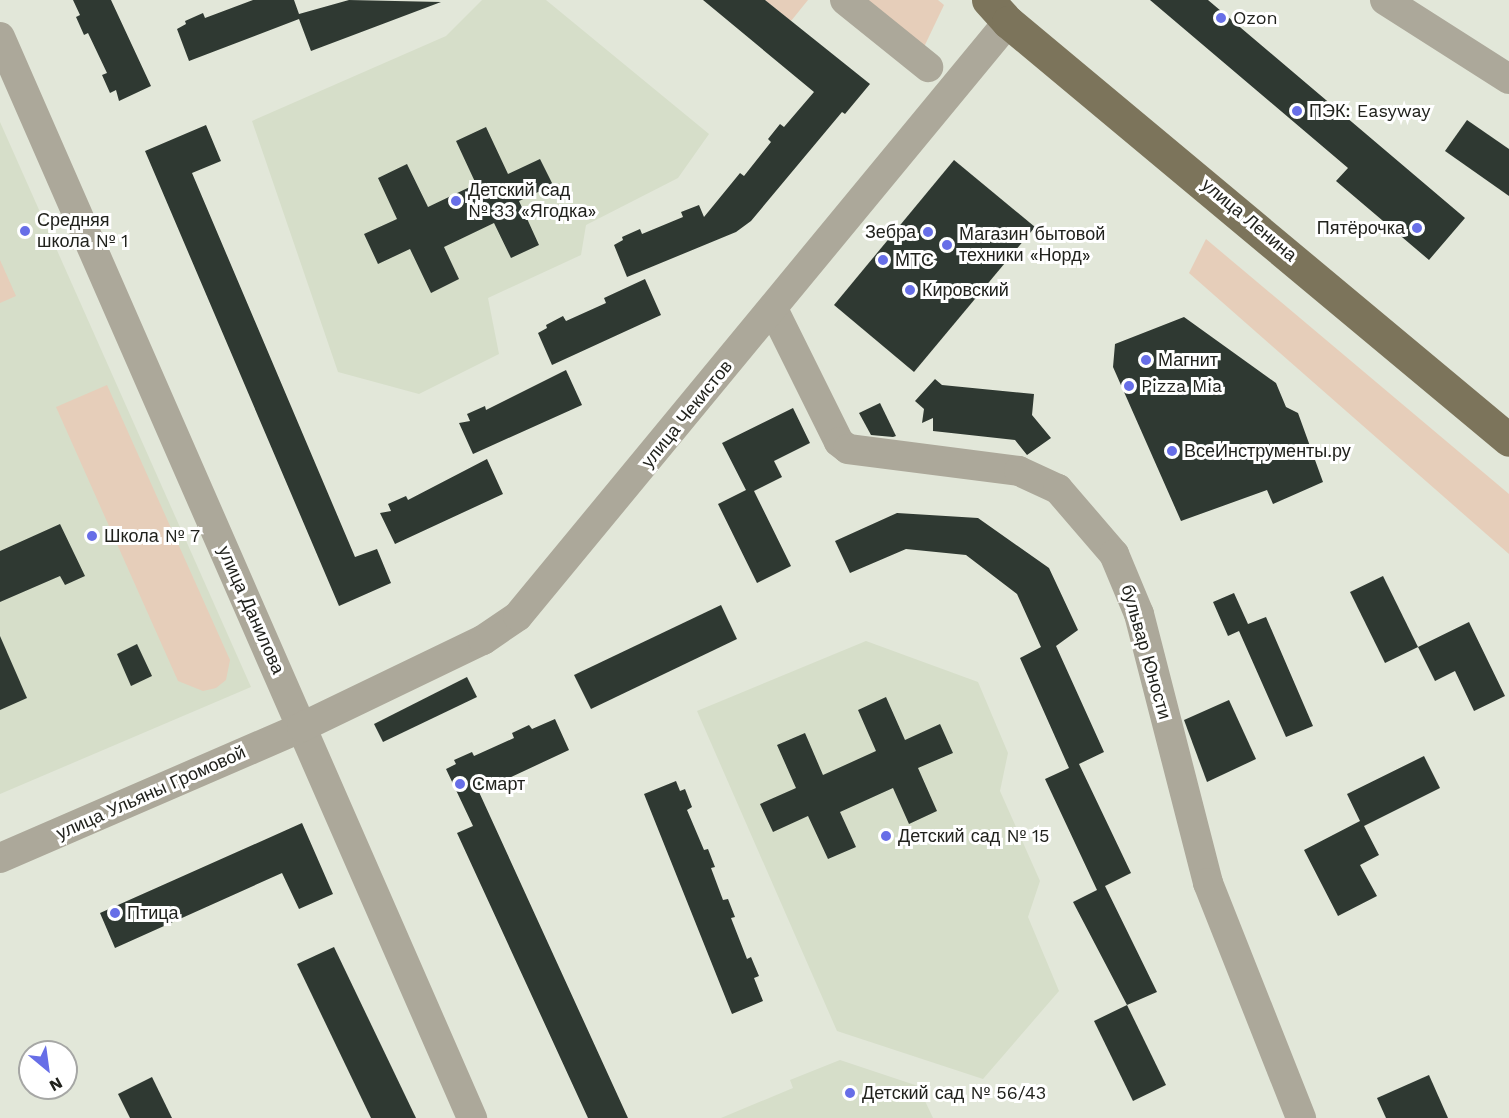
<!DOCTYPE html>
<meta charset="utf-8">
<style>
body{margin:0}
#map{position:relative;width:1509px;height:1118px;overflow:hidden;background:#e2e7d9;font-family:"Work Sans",sans-serif}
div>[style]{position:absolute}
.built>*{inset:0;background:#d6dec9}
.green>*{inset:0;background:#e6ceba}
.building>*{inset:0;background:#2f3932}
.minor>*{height:30px;margin:-15px;padding:0 15px;transform-origin:15px;border-radius:15px;background:#aca89a}
.major>*{height:33px;margin:-16.5px;padding:0 16.5px;transform-origin:16.5px;border-radius:16.5px;background:#7c745b}
.dots>*{width:16px;height:16px;translate:-50% -50%;box-sizing:border-box;border:3px solid #fff;border-radius:50%}
span{translate:-50% -50%;white-space:nowrap;text-align:center;line-height:1.15;-webkit-text-stroke:6px #fff;paint-order:stroke}
.poi-label{font-size:18px;color:#21221d}
.left{translate:0 -50%;text-align:left}
.right{translate:-100% -50%;text-align:right}
.street-label{font-size:18px;color:#21221d}
.north{position:absolute;left:18px;top:1040px;width:60px;height:60px;box-sizing:border-box;background:#fff;border:2px solid #a6a7a5;border-radius:50%;rotate:151deg;font-size:16px;font-weight:700;line-height:24px;text-align:center;color:#21221d}
.north::after{content:'';display:block;margin:auto;width:21px;height:27px;background:#676ee7;clip-path:polygon(50% 0,100% 100%,50% 72%,0 100%)}
</style>
<div id="map">
<div class="built">
<i style="clip-path:polygon(482px 0,546px 0,709px 134px,678px 178px,586px 225px,581px 255px,488px 298px,499px 354px,419px 394px,338px 372px,252px 121px,446px 36px)"></i>
<i style="clip-path:polygon(0 122px,251px 687px,0 794px)"></i>
<i style="clip-path:polygon(866px 641px,978px 682px,1008px 753px,1000px 791px,1040px 881px,1028px 917px,1059px 991px,983px 1079px,837px 1031px,697px 711px)"></i>
<i style="clip-path:polygon(840px 1060px,918px 1086px,933px 1118px,721px 1118px,793px 1088px,790px 1080px)"></i>
</div>
<div class="green">
<i style="clip-path:polygon(765px 0,808px 0,791px 21px)"></i>
<i style="clip-path:polygon(864px 0,938px 0,944px 5px,924px 47px)"></i>
<i style="clip-path:polygon(1206px 239px,1509px 494px,1509px 554px,1189px 273px)"></i>
<i style="clip-path:polygon(0 260px,16px 296px,0 303px)"></i>
<i style="clip-path:polygon(107px 385px,230px 660px,226px 680px,216px 688px,203px 691px,178px 681px,56px 407px)"></i>
</div>
<div class="building">
<i style="clip-path:polygon(73px 0,111px 0,151px 86px,119px 101px,116px 90px,110px 93px,102px 75px,107px 73px,88px 33px,84px 35px,76px 17px,80px 15px)"></i>
<i style="clip-path:polygon(253px 0,294px 0,299px 14px,349px 0,441px 2px,311px 51px,299px 19px,189px 61px,177px 29px,186px 24px,185px 21px,203px 13px,205px 18px)"></i>
<i style="clip-path:polygon(703px 0,765px 0,870px 84px,845px 114px,842px 112px,751px 221px,736px 232px,627px 277px,614px 245px,623px 240px,622px 237px,640px 229px,642px 234px,683px 217px,681px 212px,699px 205px,704px 217px,740px 173px,744px 176px,771px 142px,768px 139px,780px 124px,784px 127px,814px 92px)"></i>
<i style="clip-path:polygon(1150px 0,1208px 0,1465px 218px,1429px 260px,1336px 181px,1348px 168px)"></i>
<i style="clip-path:polygon(1467px 120px,1509px 149px,1509px 196px,1445px 151px)"></i>
<i style="clip-path:polygon(206px 125px,221px 161px,192px 173px,355px 557px,377px 549px,391px 583px,339px 606px,145px 151px)"></i>
<i style="clip-path:polygon(486px 127px,508px 174px,540px 159px,553px 185px,519px 201px,539px 245px,511px 258px,494px 223px,444px 247px,459px 279px,431px 293px,410px 249px,378px 264px,364px 234px,397px 219px,378px 178px,407px 164px,428px 207px,476px 184px,456px 141px)"></i>
<i style="clip-path:polygon(954px 160px,1035px 227px,914px 372px,834px 305px)"></i>
<i style="clip-path:polygon(645px 279px,661px 315px,552px 365px,538px 333px,547px 328px,546px 325px,563px 316px,566px 321px,606px 303px,604px 298px)"></i>
<i style="clip-path:polygon(1184px 317px,1276px 383px,1286px 407px,1298px 413px,1323px 482px,1273px 504px,1267px 490px,1181px 521px,1113px 367px,1115px 344px)"></i>
<i style="clip-path:polygon(566px 370px,582px 405px,473px 454px,459px 423px,470px 421px,467px 414px,485px 406px,486px 410px)"></i>
<i style="clip-path:polygon(935px 379px,942px 385px,1034px 394px,1032px 415px,1051px 438px,1027px 455px,1015px 440px,933px 431px,933px 418px,922px 423px,924px 409px,915px 401px)"></i>
<i style="clip-path:polygon(880px 403px,896px 436px,893px 437px,871px 435px,859px 413px)"></i>
<i style="clip-path:polygon(793px 408px,810px 443px,774px 461px,782px 477px,754px 491px,791px 566px,757px 583px,718px 504px,746px 490px,722px 443px)"></i>
<i style="clip-path:polygon(487px 459px,503px 494px,395px 544px,380px 513px,391px 511px,388px 504px,406px 496px,408px 500px)"></i>
<i style="clip-path:polygon(897px 513px,978px 518px,1049px 568px,1078px 630px,1056px 646px,1104px 752px,1079px 764px,1131px 873px,1105px 886px,1157px 992px,1127px 1005px,1073px 902px,1097px 890px,1045px 779px,1069px 768px,1020px 658px,1041px 647px,1017px 594px,966px 555px,906px 549px,850px 573px,835px 541px)"></i>
<i style="clip-path:polygon(60px 524px,85px 576px,65px 585px,60px 576px,0 602px,0 551px)"></i>
<i style="clip-path:polygon(1383px 576px,1418px 647px,1385px 663px,1350px 592px)"></i>
<i style="clip-path:polygon(1234px 593px,1248px 624px,1266px 617px,1313px 726px,1286px 737px,1239px 631px,1228px 636px,1213px 602px)"></i>
<i style="clip-path:polygon(721px 605px,737px 639px,591px 709px,574px 675px)"></i>
<i style="clip-path:polygon(1469px 622px,1505px 696px,1474px 711px,1455px 671px,1435px 681px,1418px 647px)"></i>
<i style="clip-path:polygon(0 636px,27px 698px,0 710px)"></i>
<i style="clip-path:polygon(137px 644px,152px 676px,131px 686px,117px 654px)"></i>
<i style="clip-path:polygon(467px 677px,477px 697px,383px 742px,374px 724px)"></i>
<i style="clip-path:polygon(886px 697px,905px 740px,940px 724px,953px 753px,918px 768px,937px 811px,909px 824px,893px 788px,840px 812px,856px 847px,828px 859px,808px 816px,773px 832px,760px 804px,796px 788px,777px 745px,805px 733px,823px 775px,876px 751px,858px 710px)"></i>
<i style="clip-path:polygon(1229px 700px,1256px 759px,1207px 782px,1184px 720px)"></i>
<i style="clip-path:polygon(555px 719px,569px 750px,479px 792px,628px 1118px,588px 1118px,457px 833px,473px 826px,446px 769px,456px 764px,454px 760px,472px 752px,474px 756px,514px 738px,512px 733px,529px 725px,532px 729px)"></i>
<i style="clip-path:polygon(1424px 756px,1440px 788px,1364px 826px,1379px 855px,1360px 865px,1377px 896px,1338px 916px,1304px 850px,1360px 821px,1347px 794px)"></i>
<i style="clip-path:polygon(676px 781px,680px 791px,685px 789px,692px 807px,687px 810px,704px 850px,708px 849px,715px 867px,711px 868px,723px 900px,728px 899px,735px 917px,731px 918px,747px 959px,751px 957px,759px 976px,754px 978px,763px 1001px,732px 1014px,644px 794px)"></i>
<i style="clip-path:polygon(302px 823px,333px 894px,299px 909px,282px 873px,115px 948px,100px 913px)"></i>
<i style="clip-path:polygon(334px 947px,416px 1118px,371px 1118px,297px 964px)"></i>
<i style="clip-path:polygon(1127px 1005px,1166px 1085px,1133px 1101px,1094px 1021px)"></i>
<i style="clip-path:polygon(1429px 1075px,1448px 1118px,1386px 1118px,1377px 1098px)"></i>
<i style="clip-path:polygon(152px 1077px,172px 1118px,130px 1118px,118px 1094px)"></i>
</div>
<div class="minor">
<i style="left:845px;top:0;width:107px;rotate:38.9deg"></i>
<i style="left:1385px;top:0;width:147px;rotate:32.5deg"></i>
<i style="left:0;top:37px;width:1180px;rotate:66.41deg"></i>
<i style="left:773px;top:309px;width:148px;rotate:63.6deg"></i>
<i style="left:839px;top:442px;width:11px;rotate:38deg"></i>
<i style="left:848px;top:449px;width:172px;rotate:7.3deg"></i>
<i style="left:1019px;top:471px;width:43px;rotate:24.8deg"></i>
<i style="left:1058px;top:489px;width:86px;rotate:49.3deg"></i>
<i style="left:1114px;top:554px;width:65px;rotate:67.4deg"></i>
<i style="left:1139px;top:614px;width:278px;rotate:75.6deg"></i>
<i style="left:1208px;top:883px;width:253px;rotate:68.4deg"></i>
<i style="left:0;top:858px;width:329px;rotate:-23.4deg"></i>
<i style="left:302px;top:727px;width:201px;rotate:-25.7deg"></i>
<i style="left:483px;top:640px;width:42px;rotate:-34.4deg"></i>
<i style="left:518px;top:616px;width:770px;rotate:-50.48deg"></i>
</div>
<div class="major">
<i style="left:988px;top:0;width:30px;rotate:48deg"></i>
<i style="left:1008px;top:22px;width:652px;rotate:39.84deg"></i>
</div>
<div class="dots">
<i style="left:1221px;top:18px;background:#676ee7"></i>
<i style="left:1297px;top:111px;background:#676ee7"></i>
<i style="left:456px;top:201px;background:#676ee7"></i>
<i style="left:1417px;top:228px;background:#676ee7"></i>
<i style="left:25px;top:231px;background:#676ee7"></i>
<i style="left:928px;top:232px;background:#676ee7"></i>
<i style="left:947px;top:245px;background:#676ee7"></i>
<i style="left:883px;top:260px;background:#676ee7"></i>
<i style="left:910px;top:290px;background:#676ee7"></i>
<i style="left:1146px;top:360px;background:#676ee7"></i>
<i style="left:1129px;top:386px;background:#676ee7"></i>
<i style="left:1172px;top:451px;background:#676ee7"></i>
<i style="left:92px;top:536px;background:#676ee7"></i>
<i style="left:460px;top:784px;background:#676ee7"></i>
<i style="left:886px;top:836px;background:#676ee7"></i>
<i style="left:115px;top:913px;background:#676ee7"></i>
<i style="left:850px;top:1093px;background:#676ee7"></i>
</div>
<div class="poi-label">
<span class="left" style="left:1233px;top:18px">Ozon</span>
<span class="left" style="left:1309px;top:111px">ПЭК: Easyway</span>
<span class="left" style="left:468px;top:201px">Детский сад<br>№ 33 «Ягодка»</span>
<span class="left" style="left:37px;top:231px">Средняя<br>школа № 1</span>
<span class="right" style="left:1405px;top:228px">Пятёрочка</span>
<span class="right" style="left:916px;top:232px">Зебра</span>
<span class="left" style="left:959px;top:245px">Магазин бытовой<br>техники «Норд»</span>
<span class="left" style="left:895px;top:260px">МТС</span>
<span class="left" style="left:922px;top:290px">Кировский</span>
<span class="left" style="left:1158px;top:360px">Магнит</span>
<span class="left" style="left:1141px;top:386px">Pizza Mia</span>
<span class="left" style="left:1184px;top:451px">ВсеИнструменты.ру</span>
<span class="left" style="left:104px;top:536px">Школа № 7</span>
<span class="left" style="left:472px;top:784px">Смарт</span>
<span class="left" style="left:898px;top:836px">Детский сад № 15</span>
<span class="left" style="left:127px;top:913px">Птица</span>
<span class="left" style="left:862px;top:1093px">Детский сад № 56/43</span>
</div>
<div class="street-label">
<span style="left:1249px;top:220px;rotate:40deg">улица Ленина</span>
<span style="left:687px;top:414px;rotate:-51deg">улица Чекистов</span>
<span style="left:251px;top:610px;rotate:66deg">улица Данилова</span>
<span style="left:1146px;top:652px;rotate:74deg">бульвар Юности</span>
<span style="left:151px;top:793px;rotate:-24deg">улица Ульяны Громовой</span>
</div>
<div class="north">N</div>
</div>
